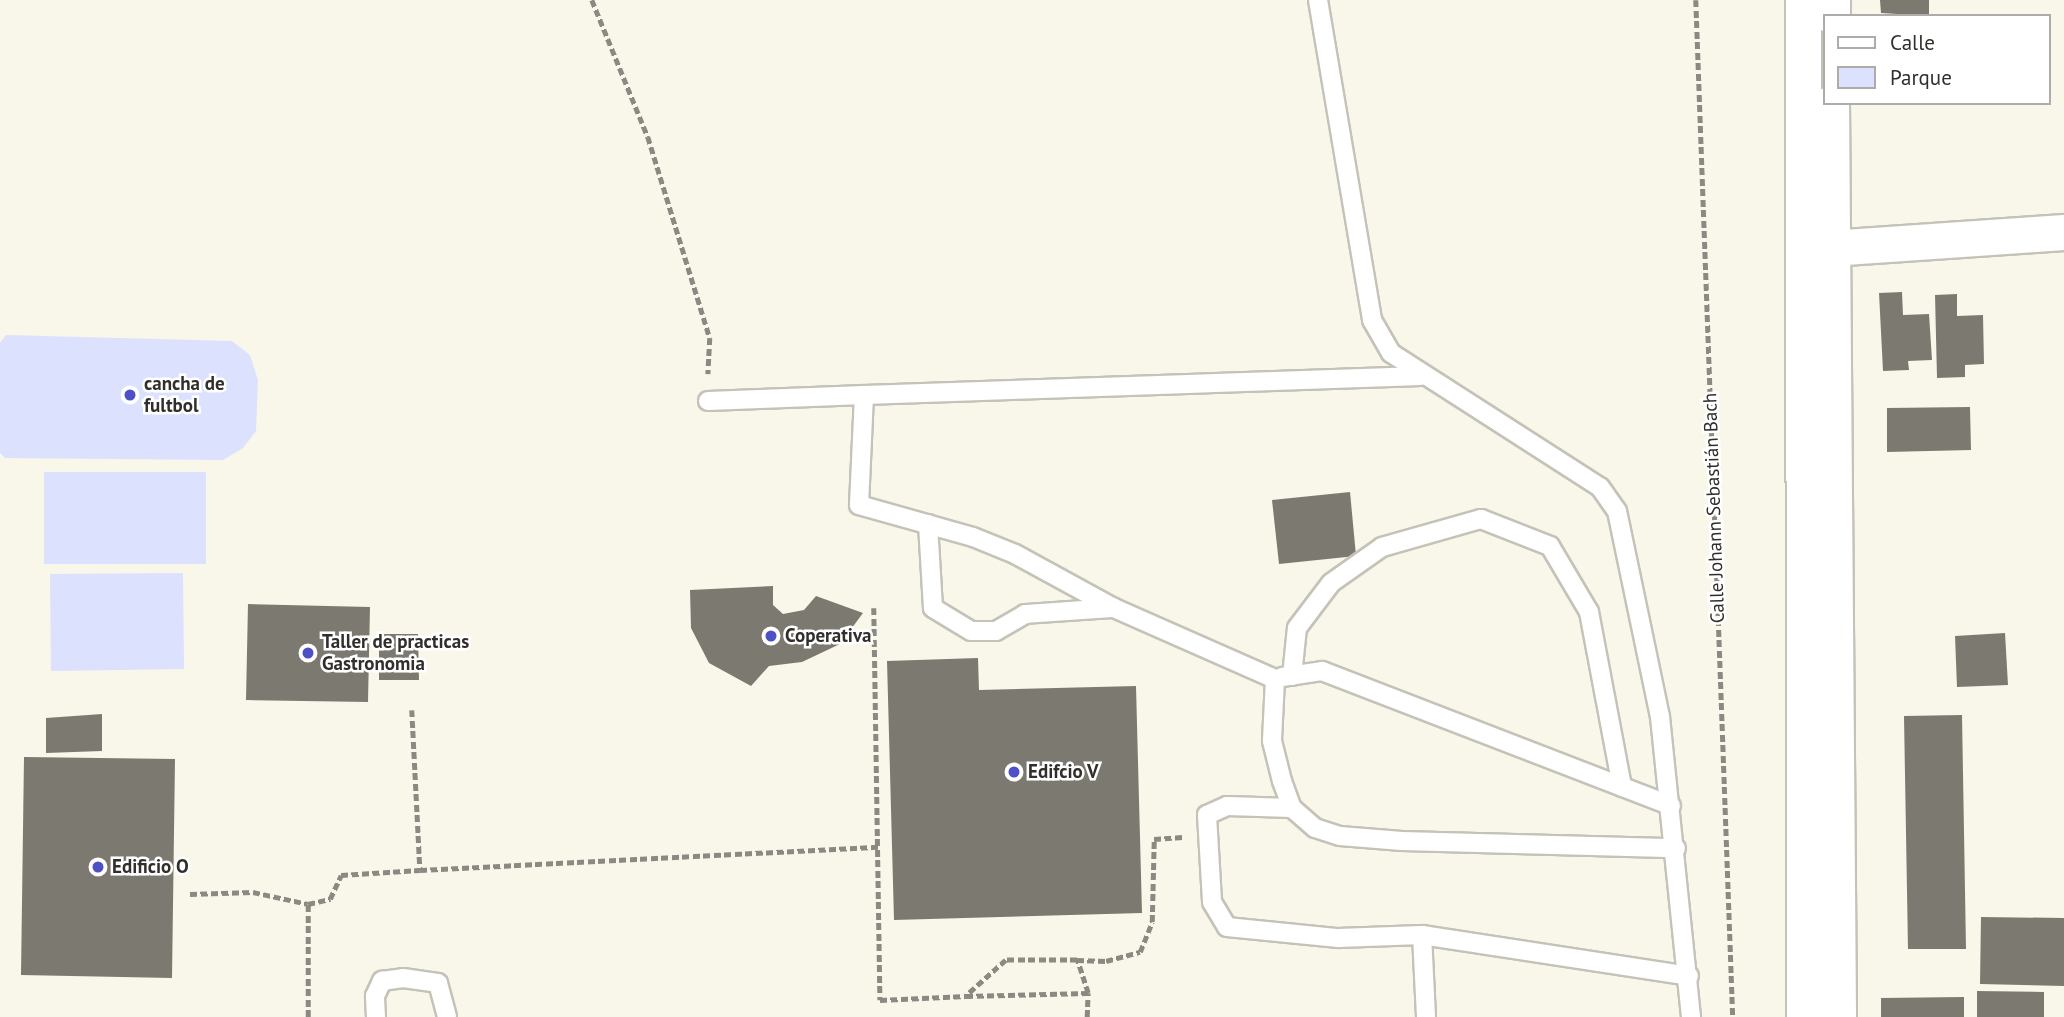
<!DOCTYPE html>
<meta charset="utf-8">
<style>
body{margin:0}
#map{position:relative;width:2064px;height:1017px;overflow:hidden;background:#f9f6ea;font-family:"PT Sans",sans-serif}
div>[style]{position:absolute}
.green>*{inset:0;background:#dce1fd}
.building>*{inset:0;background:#7c7a70}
.path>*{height:4.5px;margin-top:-2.25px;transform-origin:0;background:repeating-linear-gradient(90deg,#8b8981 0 7px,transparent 0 10.5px)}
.roads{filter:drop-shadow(2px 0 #c5c3b8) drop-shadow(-2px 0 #c5c3b8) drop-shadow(0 2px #c5c3b8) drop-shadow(0 -2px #c5c3b8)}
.lane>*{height:18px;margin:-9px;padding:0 9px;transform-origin:9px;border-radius:9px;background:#fff}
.street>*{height:35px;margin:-17.5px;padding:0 17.5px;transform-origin:17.5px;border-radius:17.5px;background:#fff}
.dots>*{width:19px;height:19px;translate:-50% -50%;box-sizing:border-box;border:4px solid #fff;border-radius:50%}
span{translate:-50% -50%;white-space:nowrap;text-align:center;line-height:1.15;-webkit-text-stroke:5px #fff;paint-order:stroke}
.poi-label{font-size:19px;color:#302f2b;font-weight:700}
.left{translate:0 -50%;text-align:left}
.street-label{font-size:19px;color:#302f2b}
.legend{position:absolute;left:1823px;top:14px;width:228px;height:91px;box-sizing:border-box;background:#fff;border:2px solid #acacaa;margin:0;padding:9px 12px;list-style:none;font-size:21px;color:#302f2b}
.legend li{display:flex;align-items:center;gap:14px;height:35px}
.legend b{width:35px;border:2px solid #acacaa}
</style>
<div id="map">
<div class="green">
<i style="clip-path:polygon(6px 335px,232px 341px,250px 355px,258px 380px,256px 431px,243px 448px,223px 460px,5px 458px,0 453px,0 343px)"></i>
<i style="clip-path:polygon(44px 472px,206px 472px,206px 564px,44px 564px)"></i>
<i style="clip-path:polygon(183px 573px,184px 669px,51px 671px,50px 574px)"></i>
</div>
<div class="building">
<i style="clip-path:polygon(1880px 0,1929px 0,1929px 16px,1881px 13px)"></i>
<i style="clip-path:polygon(1902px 292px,1903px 315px,1929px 314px,1932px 360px,1908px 361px,1909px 370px,1883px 371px,1879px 293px)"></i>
<i style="clip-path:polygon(1957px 294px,1957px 316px,1983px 315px,1984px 364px,1965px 365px,1965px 377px,1937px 378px,1935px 295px)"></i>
<i style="clip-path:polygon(1970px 407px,1971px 450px,1887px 452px,1887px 408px)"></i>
<i style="clip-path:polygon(1350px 492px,1356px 556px,1279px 564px,1272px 500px)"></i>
<i style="clip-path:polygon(773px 586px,773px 605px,783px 614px,804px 610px,816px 596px,863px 613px,840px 644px,802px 662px,769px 666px,751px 686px,709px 663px,691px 628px,690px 590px)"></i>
<i style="clip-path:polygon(248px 604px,370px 607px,368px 702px,246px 700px)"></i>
<i style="clip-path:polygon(2005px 633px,2008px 685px,1957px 687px,1955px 636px)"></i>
<i style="clip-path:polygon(379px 634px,418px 634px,419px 680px,379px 680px)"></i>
<i style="clip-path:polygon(978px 658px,979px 690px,1136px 686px,1142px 913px,894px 920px,887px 661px)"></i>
<i style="clip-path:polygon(102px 714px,102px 751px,46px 753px,46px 718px)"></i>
<i style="clip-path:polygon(1962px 715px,1966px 949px,1908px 949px,1904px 716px)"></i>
<i style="clip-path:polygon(24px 757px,175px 759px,172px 978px,21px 975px)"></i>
<i style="clip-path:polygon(1981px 917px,2064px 918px,2064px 986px,1980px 984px)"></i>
<i style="clip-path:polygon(1977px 991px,2044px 992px,2044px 1017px,1977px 1017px)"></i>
<i style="clip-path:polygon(1964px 997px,1964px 1017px,1881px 1017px,1881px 998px)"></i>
</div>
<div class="path">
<i style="left:592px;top:0;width:148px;rotate:67.8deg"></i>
<i style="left:648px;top:137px;width:210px;rotate:72.9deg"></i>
<i style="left:710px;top:338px;width:36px;rotate:93deg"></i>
<i style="left:1696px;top:0;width:1018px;rotate:87.92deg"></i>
<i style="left:874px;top:608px;width:392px;rotate:89.1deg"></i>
<i style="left:880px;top:1000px;width:86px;rotate:-2.7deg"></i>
<i style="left:412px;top:710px;width:160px;rotate:87.1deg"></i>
<i style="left:420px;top:870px;width:459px;rotate:-2.9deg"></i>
<i style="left:190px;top:894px;width:63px;rotate:-1.8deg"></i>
<i style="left:253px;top:892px;width:56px;rotate:12.3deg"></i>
<i style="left:308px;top:904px;width:23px;rotate:-13deg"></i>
<i style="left:330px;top:899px;width:26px;rotate:-65deg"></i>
<i style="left:341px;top:875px;width:79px;rotate:-3.6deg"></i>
<i style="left:1077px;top:960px;width:71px;rotate:180deg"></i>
<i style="left:1006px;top:960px;width:54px;rotate:138deg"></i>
<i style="left:966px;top:996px;width:122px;rotate:-1.4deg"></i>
<i style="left:308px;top:1017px;width:113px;rotate:-90deg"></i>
<i style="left:1087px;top:1017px;width:24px;rotate:-88deg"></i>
<i style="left:1088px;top:993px;width:35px;rotate:-108deg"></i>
<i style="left:1077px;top:960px;width:29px;rotate:2deg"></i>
<i style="left:1106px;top:961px;width:35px;rotate:-15deg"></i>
<i style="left:1140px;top:952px;width:32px;rotate:-68deg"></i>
<i style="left:1152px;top:922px;width:83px;rotate:-88.6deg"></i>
<i style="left:1154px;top:839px;width:29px;rotate:-4deg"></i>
</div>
<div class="roads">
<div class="lane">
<i style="left:1318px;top:0;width:325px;rotate:80.4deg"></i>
<i style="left:1372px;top:320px;width:38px;rotate:60deg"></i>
<i style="left:1391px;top:353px;width:248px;rotate:32.7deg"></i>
<i style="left:1600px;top:487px;width:29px;rotate:55deg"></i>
<i style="left:1617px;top:511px;width:210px;rotate:78.2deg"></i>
<i style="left:1660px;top:717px;width:302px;rotate:84.1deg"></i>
<i style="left:864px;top:395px;width:557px;rotate:-1.95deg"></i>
<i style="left:708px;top:401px;width:156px;rotate:-2.2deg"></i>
<i style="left:864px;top:395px;width:110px;rotate:92.6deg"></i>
<i style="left:859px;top:505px;width:118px;rotate:15.7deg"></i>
<i style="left:973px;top:537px;width:45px;rotate:22deg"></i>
<i style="left:1015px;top:554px;width:113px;rotate:28.6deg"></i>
<i style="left:1114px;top:608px;width:176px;rotate:23.8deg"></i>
<i style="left:1275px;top:679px;width:62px;rotate:92.8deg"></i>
<i style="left:1272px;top:741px;width:41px;rotate:76deg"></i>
<i style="left:1282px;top:781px;width:29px;rotate:70deg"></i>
<i style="left:1292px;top:808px;width:30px;rotate:41deg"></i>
<i style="left:1315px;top:828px;width:26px;rotate:18deg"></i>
<i style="left:1340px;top:836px;width:62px;rotate:4.6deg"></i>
<i style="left:1402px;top:841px;width:274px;rotate:1.5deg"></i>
<i style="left:928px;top:524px;width:84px;rotate:86.6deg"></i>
<i style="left:933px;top:608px;width:44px;rotate:31.2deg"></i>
<i style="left:971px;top:631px;width:25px"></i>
<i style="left:996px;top:631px;width:34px;rotate:-30deg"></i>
<i style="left:1025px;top:614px;width:89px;rotate:-3.9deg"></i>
<i style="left:1292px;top:676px;width:48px;rotate:-84.1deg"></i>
<i style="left:1297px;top:628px;width:56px;rotate:-52.9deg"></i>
<i style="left:1331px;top:583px;width:62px;rotate:-35.2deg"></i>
<i style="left:1382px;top:547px;width:103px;rotate:-15.8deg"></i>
<i style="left:1481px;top:519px;width:74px;rotate:21.4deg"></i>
<i style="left:1550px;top:546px;width:77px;rotate:59.4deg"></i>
<i style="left:1589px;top:612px;width:178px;rotate:79.3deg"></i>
<i style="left:1282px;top:677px;width:40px;rotate:-8.5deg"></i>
<i style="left:1322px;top:671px;width:374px;rotate:21.1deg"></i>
<i style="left:1292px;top:808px;width:65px;rotate:-178.2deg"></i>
<i style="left:1227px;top:806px;width:22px;rotate:156deg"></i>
<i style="left:1207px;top:815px;width:87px;rotate:86.7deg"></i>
<i style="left:1212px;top:902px;width:29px;rotate:59deg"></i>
<i style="left:1227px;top:927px;width:112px;rotate:5.7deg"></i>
<i style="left:1338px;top:938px;width:84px;rotate:-2deg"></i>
<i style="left:1422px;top:935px;width:270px;rotate:8.7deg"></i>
<i style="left:1422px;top:935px;width:82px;rotate:87.2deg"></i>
<i style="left:376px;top:1017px;width:21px;rotate:-93deg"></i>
<i style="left:375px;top:996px;width:17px;rotate:-65deg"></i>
<i style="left:382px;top:981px;width:21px;rotate:-8deg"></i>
<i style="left:403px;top:978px;width:35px;rotate:8deg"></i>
<i style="left:438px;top:983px;width:35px;rotate:75deg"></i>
</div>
<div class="street">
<i style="left:1803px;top:0;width:1017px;rotate:89.94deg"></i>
<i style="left:1832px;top:16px;width:16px;rotate:-90deg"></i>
<i style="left:1831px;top:103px;width:914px;rotate:89.56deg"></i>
<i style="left:1829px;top:248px;width:236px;rotate:-3.9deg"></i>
</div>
</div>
<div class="dots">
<i style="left:130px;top:395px;background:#4f4fc6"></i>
<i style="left:771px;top:636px;background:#4f4fc6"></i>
<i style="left:308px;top:653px;background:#4f4fc6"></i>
<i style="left:1014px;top:772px;background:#4f4fc6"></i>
<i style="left:98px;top:867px;background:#4f4fc6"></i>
</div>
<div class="poi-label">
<span class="left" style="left:144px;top:395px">cancha de<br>fultbol</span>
<span class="left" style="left:785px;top:636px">Coperativa</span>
<span class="left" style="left:322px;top:653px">Taller de practicas<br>Gastronomia</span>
<span class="left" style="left:1028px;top:772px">Edifcio V</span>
<span class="left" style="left:112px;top:867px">Edificio O</span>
</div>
<div class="street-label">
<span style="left:1714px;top:508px;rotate:-92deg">Calle Johann Sebastián Bach</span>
</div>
<ul class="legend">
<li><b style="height:9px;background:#fff"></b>Calle</li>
<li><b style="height:19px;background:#dce1fd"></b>Parque</li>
</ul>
</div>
